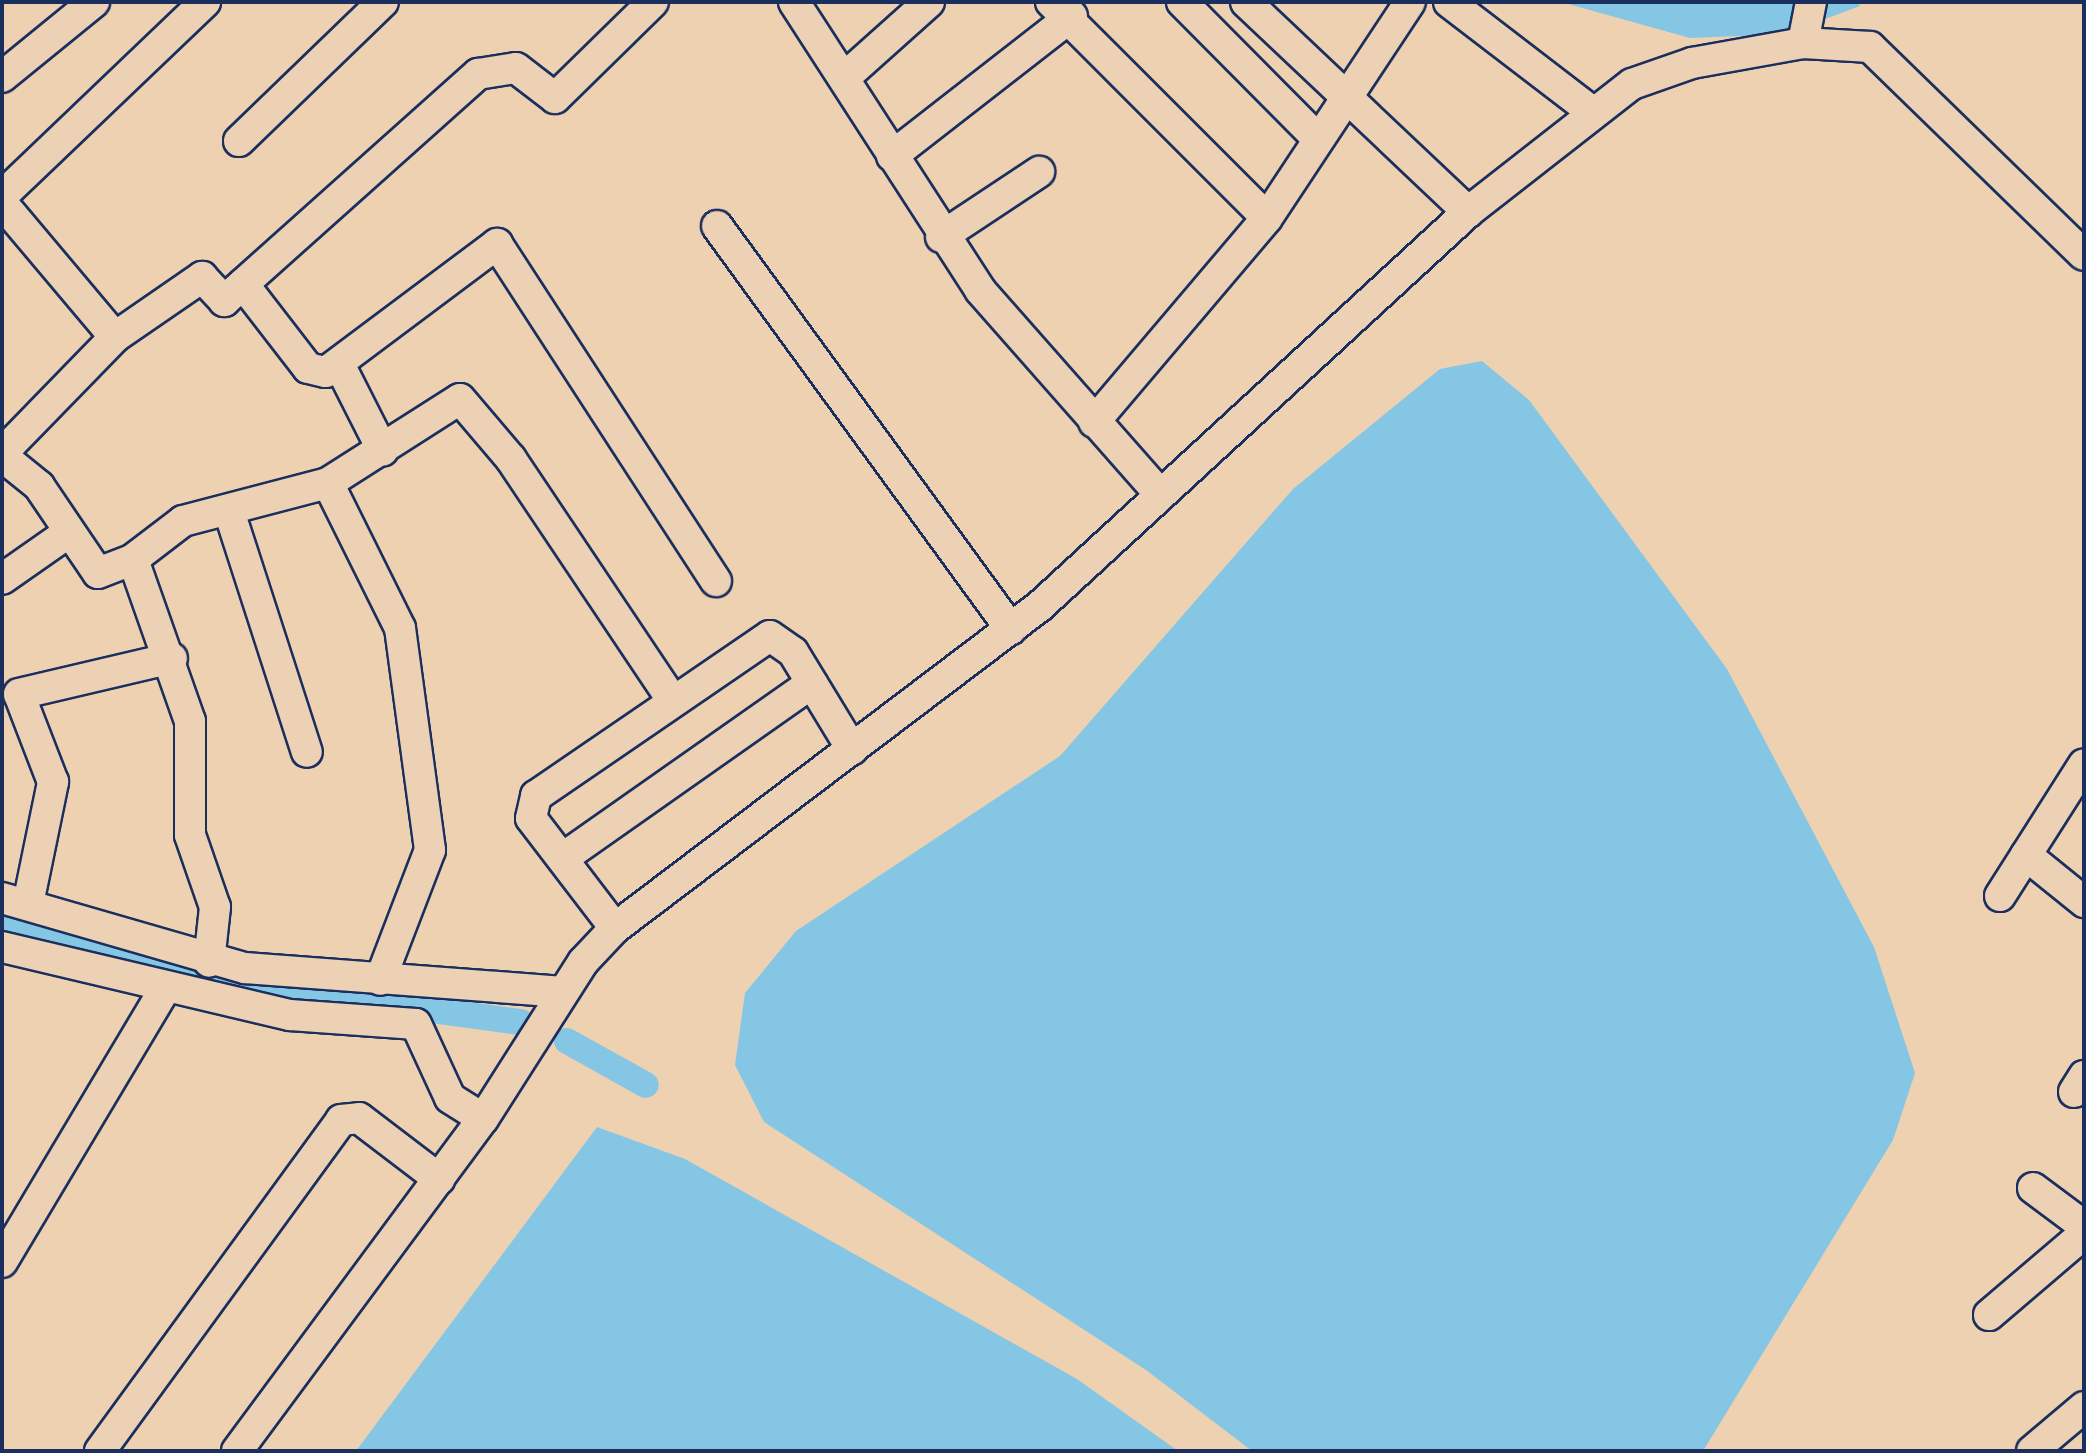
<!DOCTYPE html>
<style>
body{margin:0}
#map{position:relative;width:2086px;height:1453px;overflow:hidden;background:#eed1b1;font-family:Itim,sans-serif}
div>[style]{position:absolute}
.water>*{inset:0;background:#84c6e4}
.canal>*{height:26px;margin:-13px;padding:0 13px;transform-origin:13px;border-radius:13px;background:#84c6e4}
.roads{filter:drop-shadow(2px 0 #1b2f5e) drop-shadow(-2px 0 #1b2f5e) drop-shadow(0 2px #1b2f5e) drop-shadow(0 -2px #1b2f5e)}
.minor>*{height:30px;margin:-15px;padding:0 15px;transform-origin:15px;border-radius:15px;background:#edd1b4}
span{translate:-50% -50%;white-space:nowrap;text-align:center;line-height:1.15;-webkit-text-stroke:8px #edd1b4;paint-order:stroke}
.frame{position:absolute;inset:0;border:4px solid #1b2f5e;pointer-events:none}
</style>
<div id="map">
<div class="water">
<i style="clip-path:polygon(1561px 2px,1858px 2px,1860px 6px,1785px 34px,1690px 38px)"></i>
<i style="clip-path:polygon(1482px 361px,1529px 400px,1727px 669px,1874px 947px,1915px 1073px,1893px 1140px,1703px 1451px,1252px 1451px,1146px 1370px,764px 1122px,735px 1065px,745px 993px,796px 931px,1060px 756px,1293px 489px,1440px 369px)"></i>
<i style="clip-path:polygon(597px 1127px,685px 1159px,1077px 1379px,1178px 1451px,356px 1451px)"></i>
</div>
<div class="canal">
<i style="left:2px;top:923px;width:178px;rotate:17deg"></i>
<i style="left:172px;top:975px;width:352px;rotate:7.7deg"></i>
<i style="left:567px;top:1041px;width:90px;rotate:29.1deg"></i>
</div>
<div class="roads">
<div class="minor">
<i style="left:794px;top:2px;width:343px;rotate:57.1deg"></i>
<i style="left:980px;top:290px;width:273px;rotate:48.6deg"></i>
<i style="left:1051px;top:2px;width:305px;rotate:45deg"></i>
<i style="left:1182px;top:2px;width:193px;rotate:45.2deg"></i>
<i style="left:1246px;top:2px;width:306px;rotate:43.4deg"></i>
<i style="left:1449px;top:2px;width:179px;rotate:37.5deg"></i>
<i style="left:1803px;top:43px;width:42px;rotate:-79deg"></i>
<i style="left:2px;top:77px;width:119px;rotate:-39.2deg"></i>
<i style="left:844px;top:78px;width:114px;rotate:-41.8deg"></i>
<i style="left:239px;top:141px;width:200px;rotate:-44deg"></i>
<i style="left:892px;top:156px;width:228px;rotate:-37.9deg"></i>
<i style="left:2px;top:196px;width:281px;rotate:-43.7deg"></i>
<i style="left:2px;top:203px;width:175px;rotate:49.9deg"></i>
<i style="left:115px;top:337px;width:162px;rotate:134.2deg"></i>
<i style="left:717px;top:226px;width:499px;rotate:53.9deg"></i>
<i style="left:941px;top:237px;width:118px;rotate:-33.6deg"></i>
<i style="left:243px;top:284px;width:106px;rotate:52.3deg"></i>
<i style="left:308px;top:368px;width:18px;rotate:13deg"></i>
<i style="left:326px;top:372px;width:214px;rotate:-36.8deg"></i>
<i style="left:497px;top:244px;width:402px;rotate:57deg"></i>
<i style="left:115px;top:337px;width:106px;rotate:-34.6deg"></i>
<i style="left:202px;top:277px;width:33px;rotate:47deg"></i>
<i style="left:224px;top:301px;width:341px;rotate:-41.8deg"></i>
<i style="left:478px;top:74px;width:38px;rotate:-9deg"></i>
<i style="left:516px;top:68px;width:49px;rotate:37.6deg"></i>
<i style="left:555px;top:98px;width:137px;rotate:-44.4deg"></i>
<i style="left:339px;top:364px;width:97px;rotate:63.2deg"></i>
<i style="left:1094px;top:422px;width:267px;rotate:-49.7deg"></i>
<i style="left:1267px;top:218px;width:259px;rotate:-56.5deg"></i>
<i style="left:2px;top:456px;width:48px;rotate:39deg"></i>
<i style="left:39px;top:486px;width:105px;rotate:55.9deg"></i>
<i style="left:98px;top:573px;width:36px;rotate:-21deg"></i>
<i style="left:132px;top:560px;width:9px;rotate:63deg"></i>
<i style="left:136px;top:568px;width:162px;rotate:70.6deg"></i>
<i style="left:190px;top:721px;width:114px;rotate:90deg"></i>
<i style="left:190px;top:835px;width:76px;rotate:70.9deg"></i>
<i style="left:215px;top:907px;width:55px;rotate:96.2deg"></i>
<i style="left:328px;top:483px;width:162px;rotate:63.6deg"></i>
<i style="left:400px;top:628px;width:224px;rotate:82.3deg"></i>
<i style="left:430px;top:850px;width:139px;rotate:111deg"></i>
<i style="left:229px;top:511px;width:253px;rotate:72.1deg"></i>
<i style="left:132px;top:560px;width:64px;rotate:-37.4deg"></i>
<i style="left:183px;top:521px;width:150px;rotate:-14.7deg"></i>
<i style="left:328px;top:483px;width:156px;rotate:-32.5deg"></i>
<i style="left:460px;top:399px;width:79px;rotate:49.6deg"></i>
<i style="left:511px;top:459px;width:291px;rotate:56.2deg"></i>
<i style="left:2px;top:579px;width:82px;rotate:-35deg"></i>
<i style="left:2026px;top:855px;width:75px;rotate:39deg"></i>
<i style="left:563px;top:858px;width:304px;rotate:-35.1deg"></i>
<i style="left:2000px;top:896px;width:156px;rotate:-57.5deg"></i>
<i style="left:2px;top:898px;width:253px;rotate:16.1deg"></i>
<i style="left:245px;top:968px;width:319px;rotate:4.3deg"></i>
<i style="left:28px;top:904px;width:125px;rotate:-78.4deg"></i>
<i style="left:53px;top:782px;width:94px;rotate:-111.1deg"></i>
<i style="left:19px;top:694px;width:157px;rotate:-13.2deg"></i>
<i style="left:615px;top:928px;width:138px;rotate:-127.4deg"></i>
<i style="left:531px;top:818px;width:23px;rotate:-77deg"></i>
<i style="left:536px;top:796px;width:283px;rotate:-34.4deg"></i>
<i style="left:770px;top:636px;width:28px;rotate:35deg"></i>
<i style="left:793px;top:652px;width:114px;rotate:58.7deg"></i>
<i style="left:2px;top:947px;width:296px;rotate:13.3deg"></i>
<i style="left:290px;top:1015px;width:126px;rotate:4.1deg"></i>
<i style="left:416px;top:1024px;width:81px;rotate:65.3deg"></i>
<i style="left:450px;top:1098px;width:39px;rotate:32deg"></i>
<i style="left:2074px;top:1092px;width:19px;rotate:-58deg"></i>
<i style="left:2033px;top:1188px;width:64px;rotate:36.7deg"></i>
<i style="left:2px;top:1262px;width:318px;rotate:-59.2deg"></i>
<i style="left:1989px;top:1315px;width:125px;rotate:-40.5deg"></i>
<i style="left:100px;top:1451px;width:409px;rotate:-53.9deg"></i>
<i style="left:341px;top:1120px;width:18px;rotate:-6deg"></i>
<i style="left:359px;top:1118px;width:101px;rotate:37.3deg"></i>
<i style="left:237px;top:1451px;width:413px;rotate:-53.5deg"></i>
<i style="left:483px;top:1119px;width:186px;rotate:-57.5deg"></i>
<i style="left:583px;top:962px;width:47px;rotate:-46.7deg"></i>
<i style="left:615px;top:928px;width:533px;rotate:-37.15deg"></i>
<i style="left:1040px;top:606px;width:582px;rotate:-42.63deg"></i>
<i style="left:1468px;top:212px;width:208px;rotate:-38deg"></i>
<i style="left:1632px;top:84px;width:64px;rotate:-19.3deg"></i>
<i style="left:1692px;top:63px;width:113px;rotate:-10.2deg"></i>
<i style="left:1803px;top:43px;width:67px;rotate:3.4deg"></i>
<i style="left:1870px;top:47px;width:298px;rotate:44.2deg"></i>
<i style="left:2032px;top:1451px;width:68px;rotate:-40.2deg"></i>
</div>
</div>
<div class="frame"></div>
</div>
